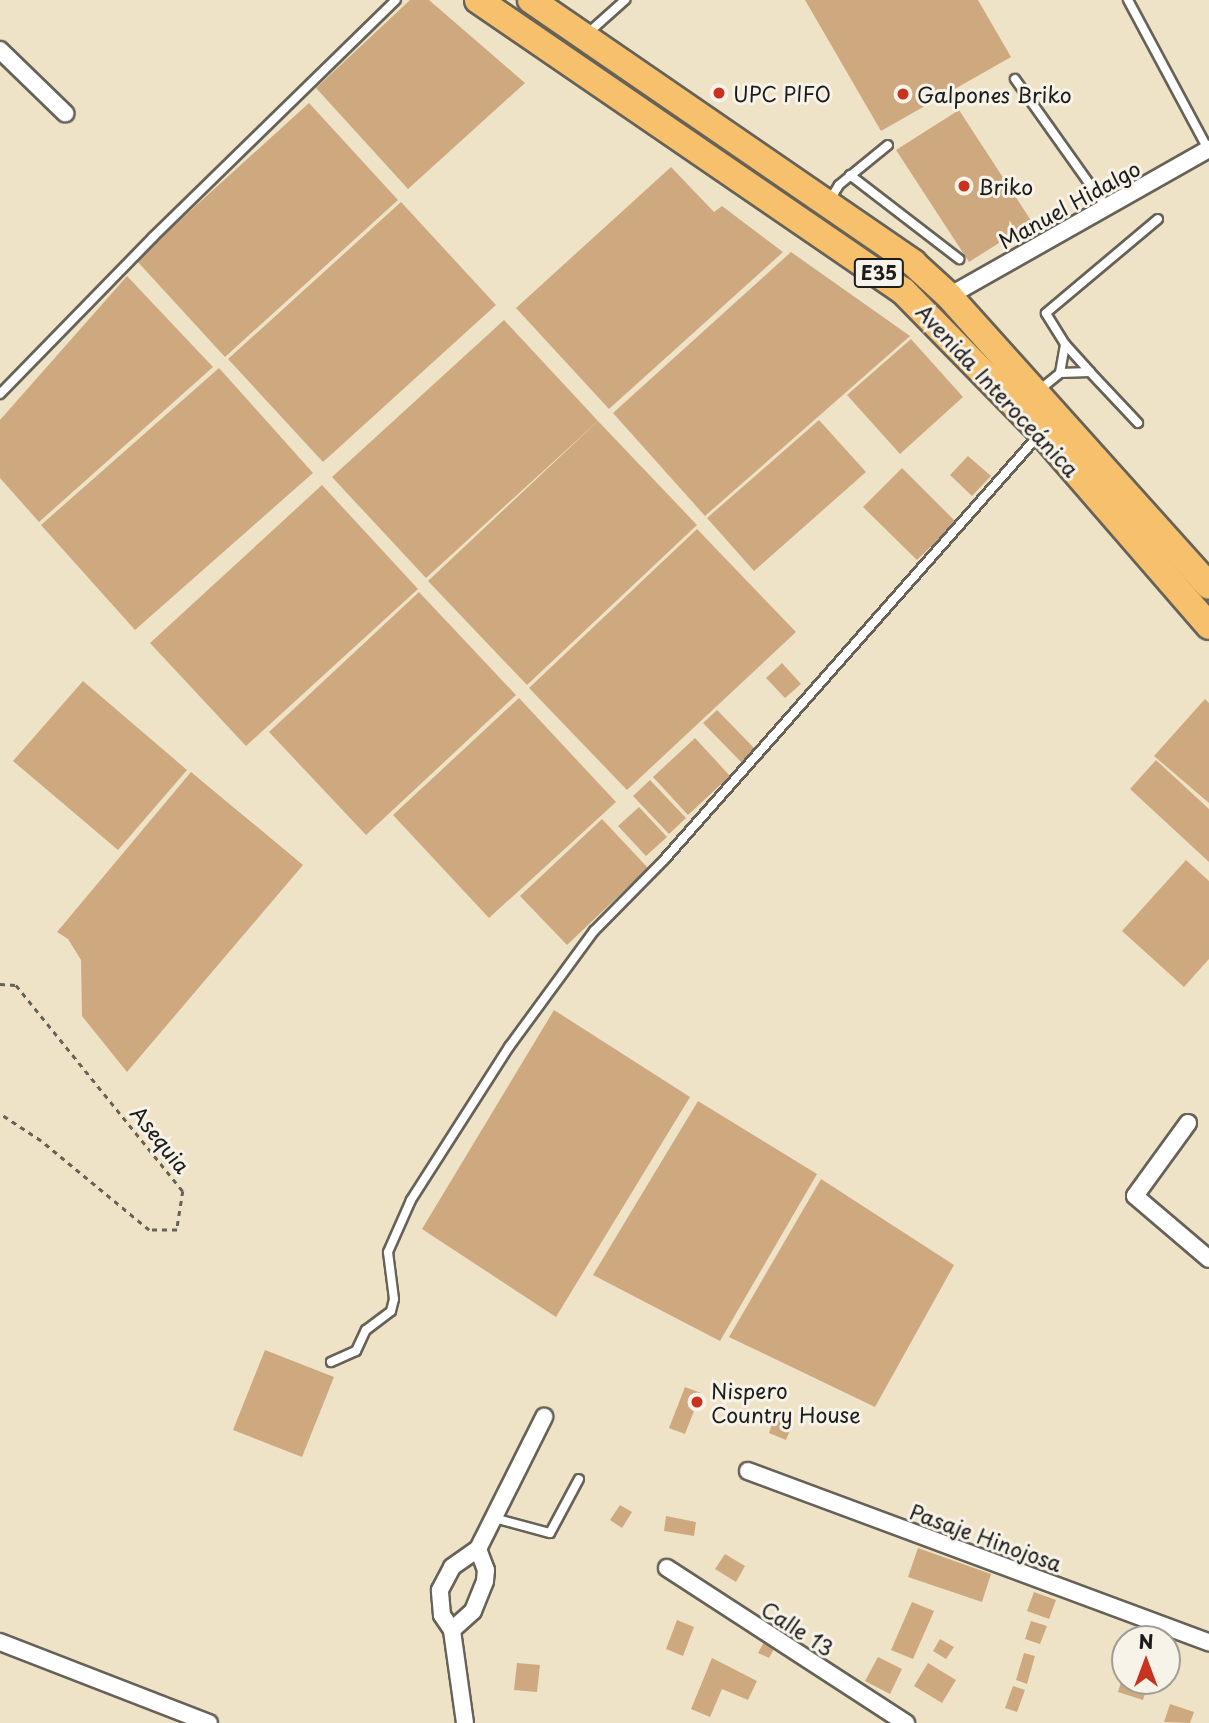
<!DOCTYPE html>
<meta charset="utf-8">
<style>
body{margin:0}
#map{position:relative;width:1209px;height:1723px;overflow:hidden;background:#efe3c7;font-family:"Playpen Sans",sans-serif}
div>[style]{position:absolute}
.building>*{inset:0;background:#cea97f}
.path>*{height:2.5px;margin-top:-1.25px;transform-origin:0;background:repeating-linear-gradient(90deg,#666258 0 5px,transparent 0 10px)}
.roads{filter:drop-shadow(2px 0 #666258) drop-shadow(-2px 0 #666258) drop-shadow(0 2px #666258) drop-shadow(0 -2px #666258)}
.service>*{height:8px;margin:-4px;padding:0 4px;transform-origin:4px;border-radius:4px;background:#fff}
.minor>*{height:16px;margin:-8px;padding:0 8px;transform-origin:8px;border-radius:8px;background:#fff}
.trunk>*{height:26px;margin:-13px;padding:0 13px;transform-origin:13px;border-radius:13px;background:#f7c06c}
.dots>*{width:19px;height:19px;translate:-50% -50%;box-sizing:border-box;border:4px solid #f7f3e8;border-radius:50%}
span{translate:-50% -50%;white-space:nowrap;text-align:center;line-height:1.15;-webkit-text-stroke:6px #f7f3e8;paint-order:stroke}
.shield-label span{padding:2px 5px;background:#f7f3e8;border:2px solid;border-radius:5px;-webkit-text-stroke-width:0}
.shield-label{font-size:19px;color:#1c1c1c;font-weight:700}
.poi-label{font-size:21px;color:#1c1c1c}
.left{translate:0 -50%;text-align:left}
.street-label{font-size:21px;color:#1c1c1c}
.north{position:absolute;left:1111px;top:1625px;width:70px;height:70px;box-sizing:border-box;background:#f7f3e8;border:2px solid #9f9d96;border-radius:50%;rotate:0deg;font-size:19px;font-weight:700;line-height:28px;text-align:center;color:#1c1c1c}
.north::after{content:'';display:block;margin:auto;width:24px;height:32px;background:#c8321e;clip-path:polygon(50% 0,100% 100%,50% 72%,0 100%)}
</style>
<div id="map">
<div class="building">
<i style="clip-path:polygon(410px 0,429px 0,525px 83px,408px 189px,316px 88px)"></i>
<i style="clip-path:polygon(805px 0,978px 0,1011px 57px,881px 131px)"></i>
<i style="clip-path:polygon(309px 103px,398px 200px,225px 357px,136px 260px)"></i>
<i style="clip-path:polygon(959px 110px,1032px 222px,969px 262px,896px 150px)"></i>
<i style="clip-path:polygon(671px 167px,714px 212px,722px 206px,783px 252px,609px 409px,516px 308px)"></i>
<i style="clip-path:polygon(401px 202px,496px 305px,323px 462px,228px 359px)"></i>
<i style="clip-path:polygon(791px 252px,910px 336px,705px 516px,613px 413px)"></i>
<i style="clip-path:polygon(127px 276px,213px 367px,39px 522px,0 478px,0 420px)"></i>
<i style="clip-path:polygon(504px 320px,598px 421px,426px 578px,332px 477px)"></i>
<i style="clip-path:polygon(911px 339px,963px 397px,900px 454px,847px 395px)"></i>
<i style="clip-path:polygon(219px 368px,313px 473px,135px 630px,41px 525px)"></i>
<i style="clip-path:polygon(819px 420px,866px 472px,754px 571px,707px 518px)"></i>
<i style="clip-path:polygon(598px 421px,697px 525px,527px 685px,428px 581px)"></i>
<i style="clip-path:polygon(968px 456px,991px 476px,972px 496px,950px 475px)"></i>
<i style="clip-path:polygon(902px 468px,956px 522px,917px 560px,863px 507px)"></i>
<i style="clip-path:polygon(322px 485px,418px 589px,246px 746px,150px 643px)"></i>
<i style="clip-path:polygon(697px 529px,796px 632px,627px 790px,529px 688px)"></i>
<i style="clip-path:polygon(419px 592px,516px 695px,366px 835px,269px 732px)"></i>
<i style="clip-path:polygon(782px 663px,801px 684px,785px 698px,766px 678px)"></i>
<i style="clip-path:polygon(83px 681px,187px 770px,118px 850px,13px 761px)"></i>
<i style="clip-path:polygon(519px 698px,616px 802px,489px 918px,393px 815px)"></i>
<i style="clip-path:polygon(1205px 699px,1209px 703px,1209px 803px,1154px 756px)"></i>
<i style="clip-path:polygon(717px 710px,756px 750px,742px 763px,703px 723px)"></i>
<i style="clip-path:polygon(695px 738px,730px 776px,688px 815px,653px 777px)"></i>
<i style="clip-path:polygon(1156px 760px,1209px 809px,1209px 862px,1130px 789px)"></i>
<i style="clip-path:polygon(191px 772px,303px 865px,127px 1072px,82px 1016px,81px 960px,68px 939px,57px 932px)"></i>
<i style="clip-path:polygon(650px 780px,686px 818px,669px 834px,633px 796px)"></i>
<i style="clip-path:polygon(639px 807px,667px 837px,646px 856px,618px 826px)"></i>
<i style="clip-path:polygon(602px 819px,648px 868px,567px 945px,520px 896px)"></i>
<i style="clip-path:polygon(1186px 860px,1209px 881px,1209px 959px,1184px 987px,1122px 931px)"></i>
<i style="clip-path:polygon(554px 1010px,690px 1097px,556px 1317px,422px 1229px)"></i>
<i style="clip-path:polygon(698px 1101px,817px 1174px,720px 1341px,593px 1275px)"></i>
<i style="clip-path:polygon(821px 1179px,954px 1265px,875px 1407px,729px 1337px)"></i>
<i style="clip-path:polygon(265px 1350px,334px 1377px,302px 1457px,233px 1430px)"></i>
<i style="clip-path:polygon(685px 1387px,701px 1393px,685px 1434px,669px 1428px)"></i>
<i style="clip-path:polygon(775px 1416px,793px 1423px,786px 1440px,769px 1433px)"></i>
<i style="clip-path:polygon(620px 1505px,632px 1512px,622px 1528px,610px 1520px)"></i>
<i style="clip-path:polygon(666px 1516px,696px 1522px,694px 1536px,664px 1531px)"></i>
<i style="clip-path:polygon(918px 1548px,991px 1574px,982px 1602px,908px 1577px)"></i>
<i style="clip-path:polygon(725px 1554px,745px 1566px,736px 1582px,715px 1569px)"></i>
<i style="clip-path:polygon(1034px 1592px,1056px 1600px,1049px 1619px,1027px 1611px)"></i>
<i style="clip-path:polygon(912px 1602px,934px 1611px,913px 1659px,891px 1650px)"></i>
<i style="clip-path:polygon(677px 1620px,694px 1627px,683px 1656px,666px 1649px)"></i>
<i style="clip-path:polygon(1031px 1621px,1047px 1626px,1040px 1644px,1025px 1639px)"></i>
<i style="clip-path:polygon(940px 1639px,954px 1647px,946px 1659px,933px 1651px)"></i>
<i style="clip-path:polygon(764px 1642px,775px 1647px,769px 1658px,758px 1653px)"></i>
<i style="clip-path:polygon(1024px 1653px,1035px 1656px,1027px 1684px,1016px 1680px)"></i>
<i style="clip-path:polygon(878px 1657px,902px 1669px,890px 1694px,865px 1681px)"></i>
<i style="clip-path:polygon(712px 1658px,757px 1681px,748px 1700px,722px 1689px,710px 1717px,691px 1709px)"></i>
<i style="clip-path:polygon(517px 1663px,540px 1665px,537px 1692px,514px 1690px)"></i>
<i style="clip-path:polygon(928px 1663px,956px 1680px,942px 1703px,914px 1686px)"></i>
<i style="clip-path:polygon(1124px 1672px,1125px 1681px,1149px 1681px,1143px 1700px,1118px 1692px)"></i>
<i style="clip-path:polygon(1013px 1686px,1025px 1690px,1017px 1712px,1005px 1708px)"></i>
<i style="clip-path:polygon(1170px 1704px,1194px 1712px,1190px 1723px,1164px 1722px)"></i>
</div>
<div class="path">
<i style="left:0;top:984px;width:16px;rotate:4deg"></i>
<i style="left:16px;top:985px;width:265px;rotate:51deg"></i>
<i style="left:183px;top:1191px;width:39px;rotate:99deg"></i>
<i style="left:177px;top:1230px;width:28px;rotate:180deg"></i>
<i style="left:149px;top:1230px;width:140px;rotate:-140.5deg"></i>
<i style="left:41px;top:1141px;width:49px;rotate:-146.6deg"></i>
</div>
<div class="roads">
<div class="service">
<i style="left:1128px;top:0;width:169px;rotate:61.8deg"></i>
<i style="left:588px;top:33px;width:50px;rotate:-41.7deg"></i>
<i style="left:1015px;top:79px;width:157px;rotate:54.6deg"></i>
<i style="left:850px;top:175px;width:138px;rotate:37.6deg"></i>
<i style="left:830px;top:200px;width:17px;rotate:-59deg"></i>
<i style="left:839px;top:185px;width:63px;rotate:-39.2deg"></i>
<i style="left:1065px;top:344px;width:38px;rotate:48deg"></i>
<i style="left:1060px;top:373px;width:30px;rotate:-2deg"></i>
<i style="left:1090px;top:372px;width:70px;rotate:46.7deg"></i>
<i style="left:1038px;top:391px;width:28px;rotate:-39deg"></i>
<i style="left:1060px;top:373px;width:29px;rotate:-80deg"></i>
<i style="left:1065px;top:344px;width:36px;rotate:-122deg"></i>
<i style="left:1046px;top:313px;width:146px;rotate:-40deg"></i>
<i style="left:0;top:394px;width:219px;rotate:-45.7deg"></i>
<i style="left:153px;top:237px;width:339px;rotate:-44.3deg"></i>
<i style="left:331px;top:1362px;width:27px;rotate:-24deg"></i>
<i style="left:356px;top:1351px;width:23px;rotate:-65deg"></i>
<i style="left:366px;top:1330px;width:31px;rotate:-37deg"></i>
<i style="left:391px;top:1311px;width:12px;rotate:-76deg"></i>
<i style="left:394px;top:1299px;width:47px;rotate:-97.3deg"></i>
<i style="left:388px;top:1252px;width:57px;rotate:-66.1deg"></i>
<i style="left:411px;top:1200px;width:182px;rotate:-57.4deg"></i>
<i style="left:509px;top:1047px;width:144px;rotate:-53.8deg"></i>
<i style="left:594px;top:931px;width:100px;rotate:-45.4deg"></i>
<i style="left:664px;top:860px;width:567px;rotate:-48.58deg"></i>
<i style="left:494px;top:1518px;width:58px;rotate:15deg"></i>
<i style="left:550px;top:1533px;width:61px;rotate:-61.8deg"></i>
</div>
<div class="minor">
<i style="left:0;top:50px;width:91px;rotate:44.1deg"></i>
<i style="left:949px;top:296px;width:299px;rotate:-29.5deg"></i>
<i style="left:1188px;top:1123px;width:90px;rotate:126deg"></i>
<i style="left:1135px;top:1196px;width:97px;rotate:40.4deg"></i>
<i style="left:748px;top:1471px;width:492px;rotate:20.4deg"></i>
<i style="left:667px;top:1568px;width:285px;rotate:33deg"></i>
<i style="left:452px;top:1630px;width:28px;rotate:-42deg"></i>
<i style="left:473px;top:1611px;width:32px;rotate:-68deg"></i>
<i style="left:485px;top:1581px;width:11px;rotate:-85deg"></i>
<i style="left:486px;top:1570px;width:22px;rotate:-111deg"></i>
<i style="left:0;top:1642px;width:224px;rotate:21.2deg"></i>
<i style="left:465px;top:1723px;width:94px;rotate:-98deg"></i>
<i style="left:452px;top:1630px;width:18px;rotate:-124deg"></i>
<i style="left:442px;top:1615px;width:25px;rotate:-95deg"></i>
<i style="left:440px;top:1590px;width:26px;rotate:-62deg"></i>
<i style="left:452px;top:1567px;width:32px;rotate:-35deg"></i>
<i style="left:478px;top:1549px;width:148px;rotate:-63.4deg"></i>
</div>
<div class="trunk">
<i style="left:478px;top:0;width:515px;rotate:34.4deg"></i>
<i style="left:903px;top:291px;width:199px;rotate:45.6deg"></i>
<i style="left:1042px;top:433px;width:255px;rotate:49.1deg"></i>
<i style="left:531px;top:0;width:464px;rotate:34.5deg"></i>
<i style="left:913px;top:263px;width:49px;rotate:42.5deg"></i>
<i style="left:949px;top:296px;width:389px;rotate:48.1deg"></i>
</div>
</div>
<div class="dots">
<i style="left:719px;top:93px;background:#c8321e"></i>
<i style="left:903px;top:94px;background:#c8321e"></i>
<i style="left:964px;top:186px;background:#c8321e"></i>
<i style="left:697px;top:1402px;background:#c8321e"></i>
</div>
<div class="shield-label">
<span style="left:879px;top:273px">E35</span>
</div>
<div class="poi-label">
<span class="left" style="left:733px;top:93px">UPC PIFO</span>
<span class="left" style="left:917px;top:94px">Galpones Briko</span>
<span class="left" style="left:978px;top:186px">Briko</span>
<span class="left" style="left:711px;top:1402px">Nispero<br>Country House</span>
</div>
<div class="street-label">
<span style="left:1069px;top:204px;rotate:-29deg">Manuel Hidalgo</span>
<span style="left:998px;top:390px;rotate:47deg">Avenida Interoceánica</span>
<span style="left:161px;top:1139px;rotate:51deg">Asequia</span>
<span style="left:986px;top:1537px;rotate:20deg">Pasaje Hinojosa</span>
<span style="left:798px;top:1628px;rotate:33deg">Calle 13</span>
</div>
<div class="north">N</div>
</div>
